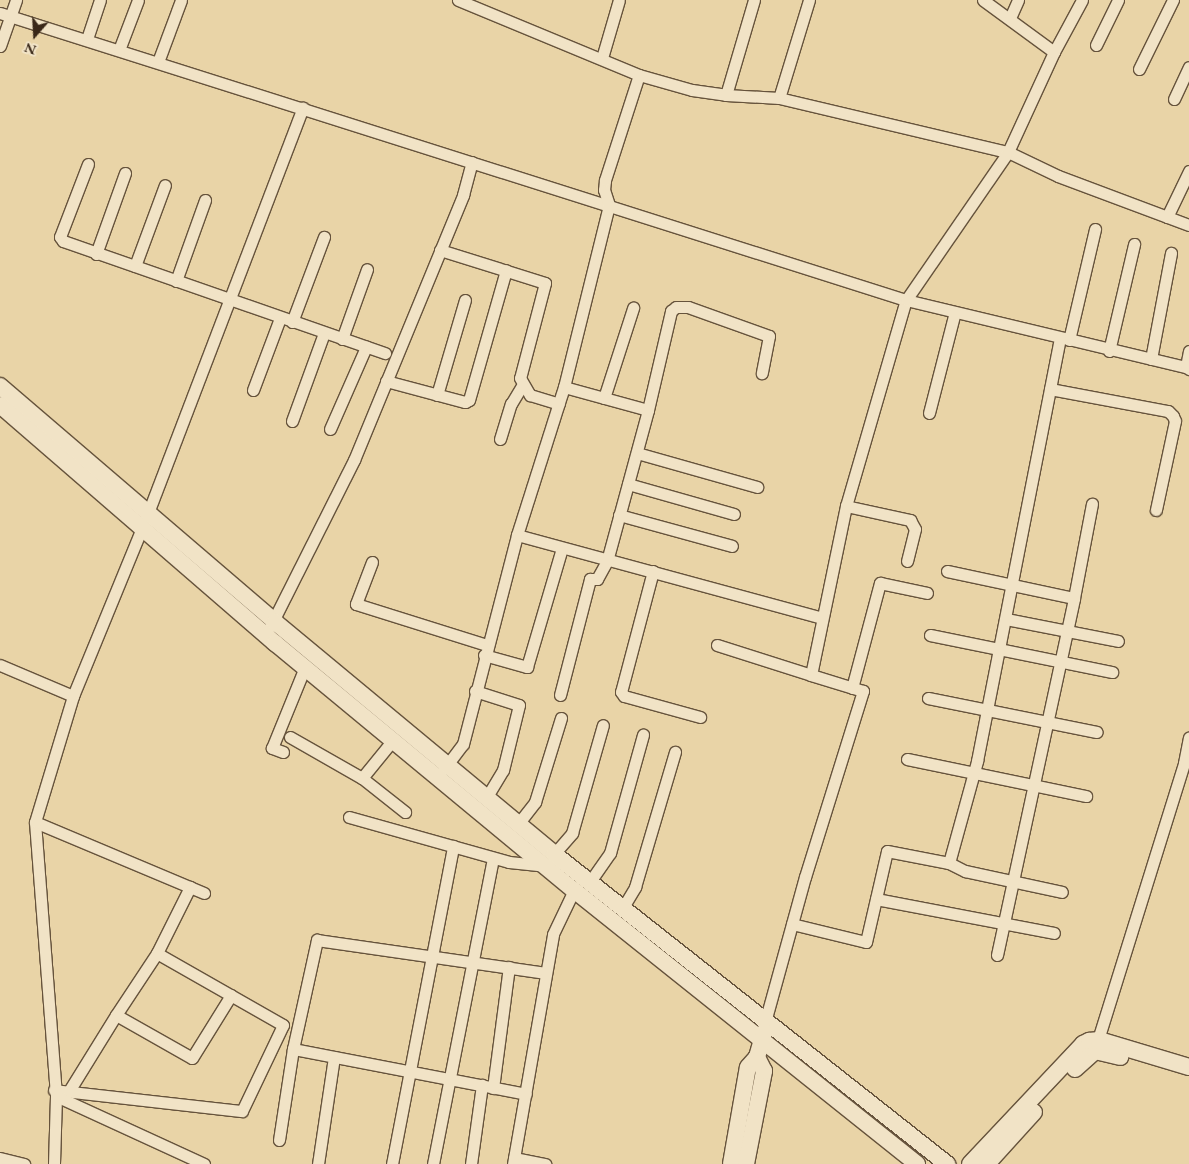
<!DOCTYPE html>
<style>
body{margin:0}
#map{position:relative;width:1189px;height:1164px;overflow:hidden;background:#e9d4a7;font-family:"EB Garamond",serif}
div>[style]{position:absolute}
.roads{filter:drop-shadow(1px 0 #66533c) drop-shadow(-1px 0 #66533c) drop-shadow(0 1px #66533c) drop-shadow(0 -1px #66533c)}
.street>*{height:11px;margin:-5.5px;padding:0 5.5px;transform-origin:5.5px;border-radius:5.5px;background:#f1e3c6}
.secondary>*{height:16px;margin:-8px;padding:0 8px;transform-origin:8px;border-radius:8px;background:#f1e3c6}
span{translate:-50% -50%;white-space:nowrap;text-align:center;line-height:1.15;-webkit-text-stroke:4.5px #f1e3c6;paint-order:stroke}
.north{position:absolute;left:10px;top:10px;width:50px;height:50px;-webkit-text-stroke:4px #f1e3c6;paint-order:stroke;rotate:199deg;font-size:14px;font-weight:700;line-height:20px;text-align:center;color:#3a2818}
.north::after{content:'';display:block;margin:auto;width:18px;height:22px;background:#3a2818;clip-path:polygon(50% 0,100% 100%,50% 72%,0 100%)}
</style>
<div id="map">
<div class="roads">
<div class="street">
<i style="left:458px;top:0;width:196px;rotate:22.5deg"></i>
<i style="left:639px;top:75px;width:55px;rotate:15.8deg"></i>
<i style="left:692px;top:90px;width:34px;rotate:8deg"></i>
<i style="left:726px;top:95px;width:99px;rotate:-73.6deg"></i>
<i style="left:809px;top:0;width:102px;rotate:107deg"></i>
<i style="left:779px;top:98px;width:235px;rotate:13.3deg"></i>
<i style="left:1008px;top:152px;width:55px;rotate:25.6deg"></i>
<i style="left:1058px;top:176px;width:140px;rotate:20.5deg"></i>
<i style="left:983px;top:0;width:88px;rotate:36.2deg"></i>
<i style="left:0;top:13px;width:950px;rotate:17.58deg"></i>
<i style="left:906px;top:300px;width:291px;rotate:13.5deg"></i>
<i style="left:1010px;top:18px;width:20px;rotate:-66deg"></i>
<i style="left:87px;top:39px;width:41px;rotate:-71.6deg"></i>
<i style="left:1096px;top:45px;width:50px;rotate:-63.9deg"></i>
<i style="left:0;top:46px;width:49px;rotate:-70.8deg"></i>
<i style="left:119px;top:50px;width:53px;rotate:-69.2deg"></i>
<i style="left:602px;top:58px;width:60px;rotate:-73.7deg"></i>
<i style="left:158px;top:62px;width:66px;rotate:-69.6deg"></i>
<i style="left:1139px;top:69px;width:77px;rotate:-63.8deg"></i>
<i style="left:726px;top:95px;width:53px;rotate:3.2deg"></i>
<i style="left:1174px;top:99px;width:35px;rotate:-65deg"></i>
<i style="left:88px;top:164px;width:78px;rotate:111deg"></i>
<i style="left:60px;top:237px;width:5px;rotate:53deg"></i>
<i style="left:63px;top:241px;width:341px;rotate:19.2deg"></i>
<i style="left:1167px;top:217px;width:51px;rotate:-64.4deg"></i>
<i style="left:440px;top:250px;width:110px;rotate:17.4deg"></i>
<i style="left:545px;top:283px;width:98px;rotate:104.7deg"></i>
<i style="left:520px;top:378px;width:20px;rotate:60deg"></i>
<i style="left:530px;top:395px;width:30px;rotate:17deg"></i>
<i style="left:96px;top:254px;width:86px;rotate:-70.3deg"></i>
<i style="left:135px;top:266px;width:86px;rotate:-69.7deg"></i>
<i style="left:176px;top:281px;width:86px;rotate:-70.3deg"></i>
<i style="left:292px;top:322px;width:91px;rotate:-69.4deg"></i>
<i style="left:342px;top:339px;width:74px;rotate:-70.3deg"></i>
<i style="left:1069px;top:340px;width:114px;rotate:-76.8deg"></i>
<i style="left:1109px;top:351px;width:110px;rotate:-76.8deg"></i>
<i style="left:1189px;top:351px;width:16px;rotate:101deg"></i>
<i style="left:1186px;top:367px;width:4px;rotate:34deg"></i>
<i style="left:1151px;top:359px;width:108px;rotate:-79.3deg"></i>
<i style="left:386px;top:381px;width:82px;rotate:14.9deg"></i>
<i style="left:465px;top:402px;width:4px;rotate:-27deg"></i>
<i style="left:469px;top:400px;width:135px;rotate:-74.1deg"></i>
<i style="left:1050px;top:389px;width:120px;rotate:10.6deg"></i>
<i style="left:1168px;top:411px;width:7px;rotate:45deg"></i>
<i style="left:1173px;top:416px;width:5px;rotate:68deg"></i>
<i style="left:1175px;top:421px;width:91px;rotate:102.1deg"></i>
<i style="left:253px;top:390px;width:77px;rotate:-69.4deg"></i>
<i style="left:437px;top:395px;width:99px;rotate:-73.6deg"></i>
<i style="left:604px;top:398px;width:95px;rotate:-72.1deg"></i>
<i style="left:648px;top:410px;width:102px;rotate:-76.9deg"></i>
<i style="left:671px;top:311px;width:6px;rotate:-39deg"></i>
<i style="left:676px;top:307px;width:12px"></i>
<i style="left:688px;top:307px;width:86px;rotate:19.7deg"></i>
<i style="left:769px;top:336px;width:38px;rotate:101deg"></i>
<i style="left:929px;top:413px;width:104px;rotate:-75.6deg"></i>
<i style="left:292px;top:421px;width:94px;rotate:-70deg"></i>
<i style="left:330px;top:429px;width:90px;rotate:-66.3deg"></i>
<i style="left:500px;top:439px;width:37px;rotate:-73deg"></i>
<i style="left:511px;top:404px;width:21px;rotate:-59deg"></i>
<i style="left:637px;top:453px;width:125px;rotate:15.8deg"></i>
<i style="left:628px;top:484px;width:110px;rotate:15.8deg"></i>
<i style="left:846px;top:506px;width:66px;rotate:12.3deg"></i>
<i style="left:910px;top:520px;width:10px;rotate:61deg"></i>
<i style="left:915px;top:529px;width:33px;rotate:104deg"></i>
<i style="left:619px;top:515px;width:117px;rotate:15.3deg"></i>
<i style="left:517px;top:535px;width:316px;rotate:15.2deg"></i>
<i style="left:372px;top:562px;width:45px;rotate:110.9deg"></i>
<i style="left:356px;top:604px;width:137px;rotate:17.4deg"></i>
<i style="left:653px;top:571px;width:125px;rotate:104.8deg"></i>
<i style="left:621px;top:692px;width:5px;rotate:53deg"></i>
<i style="left:624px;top:696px;width:79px;rotate:15.4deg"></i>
<i style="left:947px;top:571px;width:130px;rotate:12deg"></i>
<i style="left:1074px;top:598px;width:96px;rotate:-79.2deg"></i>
<i style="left:1006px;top:619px;width:114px;rotate:11.1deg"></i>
<i style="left:270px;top:627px;width:187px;rotate:-63.3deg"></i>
<i style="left:354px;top:460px;width:287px;rotate:-67.6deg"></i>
<i style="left:463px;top:195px;width:34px;rotate:-75deg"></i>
<i style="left:930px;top:635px;width:186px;rotate:11.5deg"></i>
<i style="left:717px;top:645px;width:99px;rotate:17.7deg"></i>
<i style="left:811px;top:675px;width:173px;rotate:-78.3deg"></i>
<i style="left:846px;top:506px;width:215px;rotate:-73.8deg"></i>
<i style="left:906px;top:300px;width:180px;rotate:-55.4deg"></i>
<i style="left:1008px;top:152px;width:110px;rotate:-65.3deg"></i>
<i style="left:1054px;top:52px;width:59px;rotate:-61.7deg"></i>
<i style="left:484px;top:655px;width:45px;rotate:15.6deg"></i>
<i style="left:527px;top:667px;width:124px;rotate:-73.6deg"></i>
<i style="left:0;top:665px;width:79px;rotate:23deg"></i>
<i style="left:852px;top:688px;width:109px;rotate:-75.1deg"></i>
<i style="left:880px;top:583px;width:48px;rotate:12deg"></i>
<i style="left:475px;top:691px;width:46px;rotate:17.7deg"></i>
<i style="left:519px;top:705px;width:67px;rotate:103.8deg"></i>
<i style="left:503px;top:770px;width:33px;rotate:121deg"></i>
<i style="left:560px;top:695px;width:120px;rotate:-75.5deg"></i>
<i style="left:590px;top:579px;width:7px"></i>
<i style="left:597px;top:579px;width:21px;rotate:-61deg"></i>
<i style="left:607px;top:561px;width:156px;rotate:-74.8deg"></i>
<i style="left:648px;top:410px;width:87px;rotate:-164.7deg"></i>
<i style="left:928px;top:698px;width:172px;rotate:11.4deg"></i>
<i style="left:290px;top:737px;width:83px;rotate:29.7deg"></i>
<i style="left:362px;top:778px;width:49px;rotate:-50.8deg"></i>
<i style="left:283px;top:752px;width:12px;rotate:-160deg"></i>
<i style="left:272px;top:748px;width:87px;rotate:-67.8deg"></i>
<i style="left:907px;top:759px;width:183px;rotate:11.7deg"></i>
<i style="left:444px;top:769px;width:31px;rotate:-53deg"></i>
<i style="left:463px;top:744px;width:216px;rotate:-75.5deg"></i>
<i style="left:517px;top:535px;width:155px;rotate:-72.4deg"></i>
<i style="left:564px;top:387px;width:187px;rotate:-76.1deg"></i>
<i style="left:609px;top:205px;width:16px;rotate:-108deg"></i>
<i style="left:604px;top:190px;width:10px;rotate:-84deg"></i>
<i style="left:605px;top:180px;width:110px;rotate:-72.1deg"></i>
<i style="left:362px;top:778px;width:55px;rotate:38.3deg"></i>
<i style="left:349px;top:817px;width:166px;rotate:15.7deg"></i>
<i style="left:509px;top:862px;width:36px;rotate:6deg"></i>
<i style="left:35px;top:822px;width:275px;rotate:85.6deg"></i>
<i style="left:56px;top:1096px;width:68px;rotate:91.7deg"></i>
<i style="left:518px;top:824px;width:28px;rotate:-52deg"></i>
<i style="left:535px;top:802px;width:88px;rotate:-72.8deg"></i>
<i style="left:554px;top:854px;width:28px;rotate:-49deg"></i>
<i style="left:572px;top:833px;width:112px;rotate:-74deg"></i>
<i style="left:949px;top:863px;width:18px;rotate:27deg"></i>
<i style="left:965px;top:871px;width:99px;rotate:12.2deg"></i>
<i style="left:589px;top:883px;width:37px;rotate:-55deg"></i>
<i style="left:610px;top:853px;width:123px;rotate:-74.4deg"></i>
<i style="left:204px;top:893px;width:183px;rotate:-157.2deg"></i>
<i style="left:35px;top:822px;width:132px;rotate:-73.2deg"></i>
<i style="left:73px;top:696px;width:198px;rotate:-67.7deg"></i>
<i style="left:148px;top:513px;width:434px;rotate:-69.1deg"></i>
<i style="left:876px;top:899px;width:181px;rotate:10.8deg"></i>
<i style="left:622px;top:909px;width:26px;rotate:-59deg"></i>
<i style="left:635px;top:887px;width:141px;rotate:-73.5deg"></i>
<i style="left:792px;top:924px;width:76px;rotate:13.7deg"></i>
<i style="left:866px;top:942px;width:93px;rotate:-77deg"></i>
<i style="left:887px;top:851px;width:63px;rotate:11deg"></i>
<i style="left:949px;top:863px;width:106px;rotate:-74.6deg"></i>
<i style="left:977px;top:761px;width:431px;rotate:-78.9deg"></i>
<i style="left:157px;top:953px;width:74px;rotate:-63.4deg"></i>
<i style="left:997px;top:955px;width:365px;rotate:-77.8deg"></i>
<i style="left:765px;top:1022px;width:150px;rotate:-74.6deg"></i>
<i style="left:805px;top:877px;width:195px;rotate:-72.7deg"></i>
<i style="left:863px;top:691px;width:54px;rotate:-162.9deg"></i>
<i style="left:1096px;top:1046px;width:296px;rotate:-72.7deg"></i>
<i style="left:1184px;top:763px;width:26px;rotate:-79deg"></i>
<i style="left:293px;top:1049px;width:237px;rotate:10.9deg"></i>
<i style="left:493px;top:1088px;width:122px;rotate:-82.5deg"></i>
<i style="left:54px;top:1090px;width:189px;rotate:6.4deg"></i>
<i style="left:242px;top:1111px;width:95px;rotate:-64.5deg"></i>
<i style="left:283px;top:1025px;width:145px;rotate:-150.3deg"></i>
<i style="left:157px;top:953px;width:74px;rotate:123.5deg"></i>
<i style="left:116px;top:1015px;width:87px;rotate:29.5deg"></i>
<i style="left:192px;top:1058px;width:74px;rotate:-58.2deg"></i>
<i style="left:69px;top:1091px;width:89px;rotate:-58.3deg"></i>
<i style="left:56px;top:1096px;width:163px;rotate:24.7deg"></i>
<i style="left:279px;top:1140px;width:92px;rotate:-81.3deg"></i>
<i style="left:293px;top:1049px;width:112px;rotate:-77.6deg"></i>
<i style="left:317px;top:940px;width:231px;rotate:8.2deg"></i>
<i style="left:0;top:1158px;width:25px;rotate:14deg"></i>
<i style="left:514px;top:1158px;width:32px;rotate:11deg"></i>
<i style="left:318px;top:1164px;width:108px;rotate:-81.5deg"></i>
<i style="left:392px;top:1164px;width:324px;rotate:-79.1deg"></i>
<i style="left:433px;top:1164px;width:312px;rotate:-78.9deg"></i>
<i style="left:471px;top:1164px;width:80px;rotate:-82.1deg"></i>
<i style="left:513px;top:1164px;width:233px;rotate:-80.1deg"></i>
<i style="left:553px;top:934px;width:49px;rotate:-64.5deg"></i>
</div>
<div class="secondary">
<i style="left:0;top:386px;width:362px;rotate:40.6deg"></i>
<i style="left:275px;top:622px;width:363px;rotate:39.7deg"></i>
<i style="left:554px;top:854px;width:501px;rotate:38.27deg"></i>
<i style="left:0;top:405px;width:364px;rotate:40.9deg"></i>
<i style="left:275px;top:643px;width:388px;rotate:39.6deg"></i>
<i style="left:574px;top:890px;width:439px;rotate:38.6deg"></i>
<i style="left:1075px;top:1069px;width:27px;rotate:-42deg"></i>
<i style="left:1095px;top:1051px;width:26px;rotate:13deg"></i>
<i style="left:731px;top:1164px;width:98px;rotate:-80.1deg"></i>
<i style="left:748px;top:1067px;width:13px;rotate:-48deg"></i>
<i style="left:757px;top:1057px;width:26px;rotate:-74deg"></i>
<i style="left:746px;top:1164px;width:95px;rotate:-79deg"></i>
<i style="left:764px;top:1071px;width:16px;rotate:-117deg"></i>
<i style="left:970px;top:1164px;width:165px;rotate:-46.7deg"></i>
<i style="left:1083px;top:1044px;width:7px;rotate:-27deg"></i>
<i style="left:1089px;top:1041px;width:10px;rotate:-6deg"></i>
<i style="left:1099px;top:1040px;width:94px;rotate:16.7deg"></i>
<i style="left:987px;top:1164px;width:70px;rotate:-47.9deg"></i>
</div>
</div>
<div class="north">N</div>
</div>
